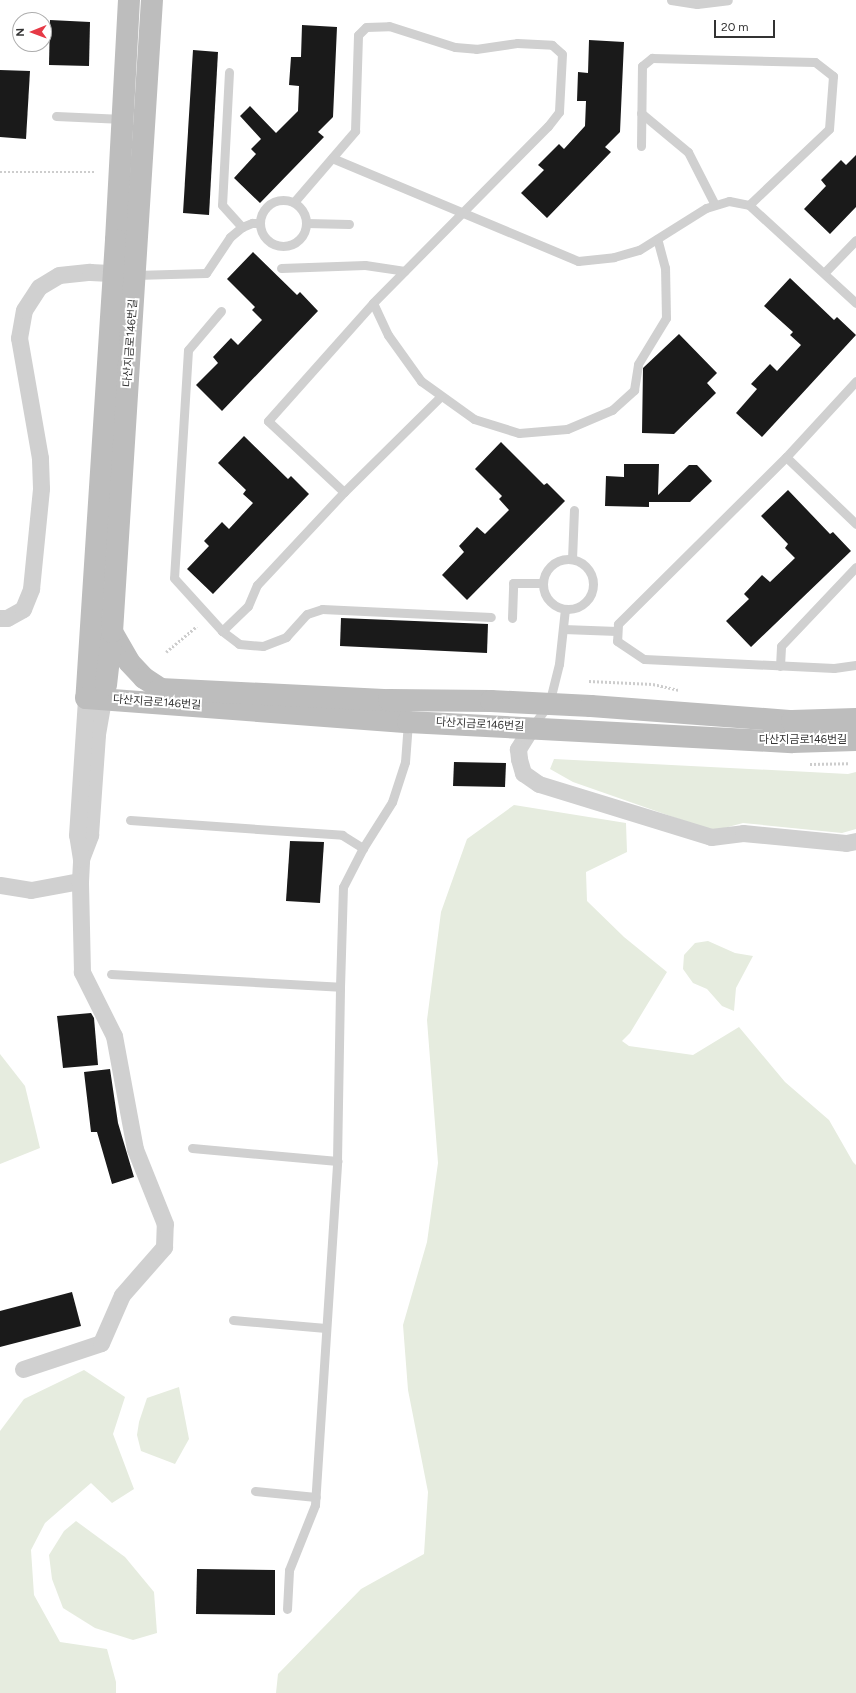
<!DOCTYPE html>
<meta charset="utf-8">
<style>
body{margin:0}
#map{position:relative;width:856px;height:1693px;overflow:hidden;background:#fff;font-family:Figtree,"Noto Sans KR",sans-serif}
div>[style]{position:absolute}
.green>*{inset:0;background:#e6ecdf}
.building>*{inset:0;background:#1a1a1a}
.path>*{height:2.5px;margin-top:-1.25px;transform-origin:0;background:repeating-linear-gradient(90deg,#cdcdcd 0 2px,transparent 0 4px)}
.lane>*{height:9px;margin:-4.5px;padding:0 4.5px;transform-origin:4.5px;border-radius:4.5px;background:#d0d0d0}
.lane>.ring{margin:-4.5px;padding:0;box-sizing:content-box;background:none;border:9px solid #d0d0d0;border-radius:50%}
.street>*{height:17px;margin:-8.5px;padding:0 8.5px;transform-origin:8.5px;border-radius:8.5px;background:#d0d0d0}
.secondary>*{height:22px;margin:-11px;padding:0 11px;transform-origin:11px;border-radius:11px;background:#bdbdbd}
span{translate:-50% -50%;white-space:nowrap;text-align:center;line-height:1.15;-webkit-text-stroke:4px #fff;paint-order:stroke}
.street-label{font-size:11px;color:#333}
.north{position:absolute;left:12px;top:12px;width:40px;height:40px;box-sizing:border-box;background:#fff;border:1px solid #adadad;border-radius:50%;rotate:269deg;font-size:11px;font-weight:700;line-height:16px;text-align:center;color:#333}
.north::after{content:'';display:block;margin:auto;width:14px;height:18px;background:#e63946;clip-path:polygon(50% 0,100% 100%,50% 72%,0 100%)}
.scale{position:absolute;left:714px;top:20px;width:61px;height:18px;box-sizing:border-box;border:2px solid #333;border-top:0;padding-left:5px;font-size:12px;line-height:14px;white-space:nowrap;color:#333;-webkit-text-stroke:3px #fff;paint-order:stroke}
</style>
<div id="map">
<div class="green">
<i style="clip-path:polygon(554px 759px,848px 774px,856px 772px,856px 829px,842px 833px,743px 823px,713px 831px,573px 782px,550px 769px)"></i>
<i style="clip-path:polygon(514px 805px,626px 823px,627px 852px,586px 872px,587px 901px,624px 937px,667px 972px,630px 1033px,622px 1041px,629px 1046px,693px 1055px,739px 1027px,785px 1082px,829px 1120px,853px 1162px,856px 1165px,856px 1693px,276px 1693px,278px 1674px,361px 1589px,424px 1554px,428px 1492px,408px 1390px,403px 1325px,427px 1242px,438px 1163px,427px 1020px,441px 912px,467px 839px)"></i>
<i style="clip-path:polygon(708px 941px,735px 953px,753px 956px,736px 988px,734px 1011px,722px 1006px,707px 989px,693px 983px,683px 969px,684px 955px,695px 943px)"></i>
<i style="clip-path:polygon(0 1054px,25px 1086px,40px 1148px,0 1164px)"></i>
<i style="clip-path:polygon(84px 1370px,125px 1397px,113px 1434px,134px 1489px,112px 1503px,91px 1483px,45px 1523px,31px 1550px,34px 1595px,60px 1642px,107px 1649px,116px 1682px,116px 1693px,0 1693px,0 1431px,24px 1399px)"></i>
<i style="clip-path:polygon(179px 1387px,189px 1439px,175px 1464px,141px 1451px,137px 1435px,139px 1422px,147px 1398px)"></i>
<i style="clip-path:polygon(76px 1521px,125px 1557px,154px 1592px,157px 1633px,133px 1640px,95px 1628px,63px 1608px,52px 1579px,49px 1555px,64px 1531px)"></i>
</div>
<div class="building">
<i style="clip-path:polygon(50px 20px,90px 22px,89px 66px,49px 65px)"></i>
<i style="clip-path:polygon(302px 25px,337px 27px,333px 117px,318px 132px,324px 137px,260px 203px,234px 178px,256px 154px,251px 149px,261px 139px,240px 116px,250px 106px,276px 133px,298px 111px,299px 86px,289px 85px,291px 57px,301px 57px)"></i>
<i style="clip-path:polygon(589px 40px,624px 42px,620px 132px,605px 147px,611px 152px,547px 218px,521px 193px,544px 170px,538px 165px,559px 144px,564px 149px,585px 126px,586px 101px,577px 101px,578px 72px,588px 73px)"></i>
<i style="clip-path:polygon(193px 50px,218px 52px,209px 215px,183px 213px)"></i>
<i style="clip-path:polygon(0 70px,30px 71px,26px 139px,0 137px)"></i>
<i style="clip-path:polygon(856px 155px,856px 207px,830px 234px,804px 209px,826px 186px,821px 180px,841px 160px,846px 165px)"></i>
<i style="clip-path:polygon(253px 252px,297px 295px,300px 292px,318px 311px,222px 411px,196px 385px,218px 363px,213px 357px,231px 338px,238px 345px,262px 320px,252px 310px,255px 307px,227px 279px)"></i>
<i style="clip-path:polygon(790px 278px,834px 320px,837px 317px,856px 335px,762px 437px,736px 413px,757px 389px,751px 384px,770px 364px,777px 371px,801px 345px,790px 335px,793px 332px,764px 306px)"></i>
<i style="clip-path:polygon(679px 334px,717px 373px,707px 383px,716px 393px,674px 434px,642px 433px,643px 368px)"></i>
<i style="clip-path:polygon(244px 436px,288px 479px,291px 476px,309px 494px,213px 594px,187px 569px,209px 546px,204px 541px,222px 522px,229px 529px,253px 503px,243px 494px,246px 490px,218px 463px)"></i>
<i style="clip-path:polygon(501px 442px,544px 485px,547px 483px,565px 501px,467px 600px,442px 575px,464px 552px,459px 546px,477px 527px,485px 534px,509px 510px,499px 499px,502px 496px,475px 469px)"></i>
<i style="clip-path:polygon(624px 464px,659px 464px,658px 495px,689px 465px,697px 465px,712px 481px,690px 502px,649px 502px,649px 507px,605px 506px,606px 476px,624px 477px)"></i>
<i style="clip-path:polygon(788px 490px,830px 534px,833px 532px,851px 551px,751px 647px,726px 621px,749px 599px,744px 594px,762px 575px,770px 582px,795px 558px,785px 548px,788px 544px,761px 516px)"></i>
<i style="clip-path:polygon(341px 618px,488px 624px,487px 653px,340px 646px)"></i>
<i style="clip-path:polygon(454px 762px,506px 763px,505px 787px,453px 786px)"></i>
<i style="clip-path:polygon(290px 841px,324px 842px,320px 903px,286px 901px)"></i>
<i style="clip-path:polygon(91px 1013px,94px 1018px,98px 1065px,63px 1068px,57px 1016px)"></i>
<i style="clip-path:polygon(110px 1069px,118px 1123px,134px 1177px,112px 1184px,97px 1132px,91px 1132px,84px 1072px)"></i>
<i style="clip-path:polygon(72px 1292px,81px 1326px,0 1347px,0 1311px)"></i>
<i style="clip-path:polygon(197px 1569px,275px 1570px,275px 1615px,196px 1614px)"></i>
</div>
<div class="path">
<i style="left:0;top:172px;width:94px"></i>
<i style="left:166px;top:652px;width:40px;rotate:-40deg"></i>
<i style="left:589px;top:681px;width:64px;rotate:2.7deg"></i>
<i style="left:653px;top:684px;width:26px;rotate:13deg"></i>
<i style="left:810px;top:764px;width:39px;rotate:-1deg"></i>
</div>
<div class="lane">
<i style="left:671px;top:0;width:26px;rotate:9deg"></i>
<i style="left:697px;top:4px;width:31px;rotate:-7deg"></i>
<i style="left:229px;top:72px;width:133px;rotate:93deg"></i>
<i style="left:222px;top:205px;width:30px;rotate:48deg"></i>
<i style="left:641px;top:113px;width:61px;rotate:39.7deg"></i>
<i style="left:688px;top:152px;width:59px;rotate:63deg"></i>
<i style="left:56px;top:116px;width:67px;rotate:2.6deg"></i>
<i style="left:641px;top:146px;width:80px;rotate:-89.3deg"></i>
<i style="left:642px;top:66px;width:13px;rotate:-39deg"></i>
<i style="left:652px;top:58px;width:163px;rotate:1.4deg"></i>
<i style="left:815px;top:62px;width:23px;rotate:38deg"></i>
<i style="left:833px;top:76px;width:53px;rotate:94.3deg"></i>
<i style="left:829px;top:129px;width:110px;rotate:136.5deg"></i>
<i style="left:332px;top:158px;width:267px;rotate:22.7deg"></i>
<i style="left:578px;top:261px;width:36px;rotate:-6deg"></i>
<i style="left:614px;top:257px;width:26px;rotate:-16deg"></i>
<i style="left:639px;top:250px;width:79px;rotate:-32.1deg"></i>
<i style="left:706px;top:208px;width:24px;rotate:-17deg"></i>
<i style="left:729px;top:201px;width:20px;rotate:11deg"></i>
<i style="left:749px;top:205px;width:145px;rotate:42.5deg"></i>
<i class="ring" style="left:260px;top:200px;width:37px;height:37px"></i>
<i style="left:294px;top:202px;width:94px;rotate:-49.3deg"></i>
<i style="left:355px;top:131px;width:96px;rotate:-88.2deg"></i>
<i style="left:358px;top:35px;width:11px;rotate:-45deg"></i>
<i style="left:366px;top:27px;width:23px;rotate:-2deg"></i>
<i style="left:389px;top:26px;width:69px;rotate:17.7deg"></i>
<i style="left:455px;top:47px;width:21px;rotate:5deg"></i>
<i style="left:476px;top:49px;width:41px;rotate:-8.3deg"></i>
<i style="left:517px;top:43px;width:35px;rotate:3deg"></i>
<i style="left:552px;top:45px;width:13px;rotate:42deg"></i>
<i style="left:562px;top:54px;width:58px;rotate:93deg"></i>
<i style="left:559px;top:112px;width:18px;rotate:128deg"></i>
<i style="left:548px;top:126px;width:249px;rotate:134.7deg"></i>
<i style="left:373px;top:303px;width:158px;rotate:131.7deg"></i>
<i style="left:268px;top:421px;width:104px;rotate:43.1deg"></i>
<i style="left:306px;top:223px;width:43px;rotate:1.3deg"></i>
<i style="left:281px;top:268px;width:84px;rotate:-2deg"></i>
<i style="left:365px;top:265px;width:40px;rotate:8.5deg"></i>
<i style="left:824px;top:273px;width:46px;rotate:-45.9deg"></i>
<i style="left:135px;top:275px;width:71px;rotate:-1.6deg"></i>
<i style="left:206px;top:273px;width:43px;rotate:-56.3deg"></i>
<i style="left:230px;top:237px;width:16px;rotate:-40deg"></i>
<i style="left:242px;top:227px;width:11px;rotate:-22deg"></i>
<i style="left:252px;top:223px;width:7px"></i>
<i style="left:373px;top:303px;width:35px;rotate:65deg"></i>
<i style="left:388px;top:335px;width:57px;rotate:54.3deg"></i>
<i style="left:421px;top:381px;width:65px;rotate:35.6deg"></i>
<i style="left:474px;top:419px;width:47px;rotate:17.3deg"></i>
<i style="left:519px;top:433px;width:48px;rotate:-4.8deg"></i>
<i style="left:567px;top:429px;width:49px;rotate:-22.9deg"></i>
<i style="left:612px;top:410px;width:30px;rotate:-42deg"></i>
<i style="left:634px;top:390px;width:26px;rotate:-81deg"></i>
<i style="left:638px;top:364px;width:54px;rotate:-58.7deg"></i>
<i style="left:666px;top:318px;width:50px;rotate:-91.1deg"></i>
<i style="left:665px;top:268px;width:30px;rotate:-105deg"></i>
<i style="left:221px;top:311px;width:51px;rotate:130.2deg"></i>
<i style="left:188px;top:350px;width:228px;rotate:93.5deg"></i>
<i style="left:174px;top:578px;width:72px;rotate:47.8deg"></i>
<i style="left:222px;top:631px;width:21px;rotate:37deg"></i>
<i style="left:239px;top:644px;width:24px;rotate:5deg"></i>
<i style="left:263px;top:646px;width:25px;rotate:-21deg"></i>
<i style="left:286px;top:637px;width:31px;rotate:-48deg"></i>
<i style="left:307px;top:614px;width:16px;rotate:-18deg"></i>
<i style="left:322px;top:609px;width:169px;rotate:2.7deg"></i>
<i style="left:856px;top:381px;width:103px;rotate:132.6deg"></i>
<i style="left:786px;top:457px;width:237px;rotate:135.2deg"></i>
<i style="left:618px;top:624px;width:17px;rotate:93deg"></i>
<i style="left:617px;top:641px;width:32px;rotate:34deg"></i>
<i style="left:644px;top:659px;width:190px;rotate:2.7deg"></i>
<i style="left:834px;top:668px;width:22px;rotate:-8deg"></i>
<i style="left:786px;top:457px;width:97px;rotate:43.7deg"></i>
<i class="ring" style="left:543px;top:559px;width:41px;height:41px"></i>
<i style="left:572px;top:559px;width:49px;rotate:-87.7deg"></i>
<i style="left:512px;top:618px;width:35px;rotate:-88deg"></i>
<i style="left:513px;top:583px;width:29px"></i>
<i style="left:563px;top:629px;width:54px;rotate:2.1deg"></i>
<i style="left:222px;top:631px;width:36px;rotate:-44deg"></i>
<i style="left:248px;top:606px;width:23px;rotate:-67deg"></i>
<i style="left:257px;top:585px;width:127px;rotate:-46.9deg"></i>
<i style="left:344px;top:492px;width:136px;rotate:-44.7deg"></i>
<i style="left:780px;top:666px;width:20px;rotate:-87deg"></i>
<i style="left:781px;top:646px;width:109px;rotate:-46.5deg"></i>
<i style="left:532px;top:727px;width:29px;rotate:-54deg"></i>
<i style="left:549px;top:704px;width:41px;rotate:-76deg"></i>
<i style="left:559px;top:664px;width:55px;rotate:-83.8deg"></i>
<i style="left:130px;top:820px;width:213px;rotate:4deg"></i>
<i style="left:342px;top:835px;width:25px;rotate:32deg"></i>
<i style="left:111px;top:974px;width:229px;rotate:3.2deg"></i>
<i style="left:192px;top:1148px;width:146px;rotate:5.1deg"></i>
<i style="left:233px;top:1320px;width:93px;rotate:4.9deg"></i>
<i style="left:255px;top:1491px;width:61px;rotate:5.6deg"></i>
<i style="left:287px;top:1609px;width:39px;rotate:-87deg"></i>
<i style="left:289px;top:1570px;width:70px;rotate:-68.2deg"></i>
<i style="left:315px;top:1505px;width:345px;rotate:-86.3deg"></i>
<i style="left:337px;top:1161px;width:174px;rotate:-89deg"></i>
<i style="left:340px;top:987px;width:100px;rotate:-88.3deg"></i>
<i style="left:343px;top:887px;width:44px;rotate:-62.9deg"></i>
<i style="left:363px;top:848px;width:54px;rotate:-57.8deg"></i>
<i style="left:392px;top:802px;width:42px;rotate:-72deg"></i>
<i style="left:405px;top:762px;width:40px;rotate:-85.7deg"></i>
</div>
<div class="street">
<i style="left:0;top:618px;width:7px"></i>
<i style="left:7px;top:618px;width:18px;rotate:-29deg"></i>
<i style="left:23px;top:609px;width:22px;rotate:-68deg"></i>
<i style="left:31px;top:589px;width:101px;rotate:-84.3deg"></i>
<i style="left:41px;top:488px;width:30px;rotate:-92deg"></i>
<i style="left:40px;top:458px;width:122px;rotate:-99.9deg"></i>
<i style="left:19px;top:338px;width:28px;rotate:-80deg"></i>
<i style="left:24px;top:310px;width:27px;rotate:-57deg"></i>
<i style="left:39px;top:287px;width:23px;rotate:-31deg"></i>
<i style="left:59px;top:275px;width:31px;rotate:-6deg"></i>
<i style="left:90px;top:272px;width:35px;rotate:3deg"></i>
<i style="left:531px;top:728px;width:25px;rotate:122deg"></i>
<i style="left:518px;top:749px;width:10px;rotate:84deg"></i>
<i style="left:519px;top:759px;width:15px;rotate:74deg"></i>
<i style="left:523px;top:773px;width:19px;rotate:35deg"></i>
<i style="left:539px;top:784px;width:180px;rotate:17.1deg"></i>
<i style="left:711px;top:837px;width:32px;rotate:-7deg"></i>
<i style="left:743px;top:833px;width:103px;rotate:5.5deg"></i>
<i style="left:846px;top:843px;width:10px;rotate:-11deg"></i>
<i style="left:81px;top:859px;width:26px;rotate:-69deg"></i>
<i style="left:90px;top:835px;width:101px;rotate:-86deg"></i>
<i style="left:97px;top:734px;width:47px;rotate:-80.1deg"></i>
<i style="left:0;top:885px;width:31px;rotate:9deg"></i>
<i style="left:31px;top:890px;width:50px;rotate:-10.4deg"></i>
<i style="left:80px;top:881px;width:22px;rotate:-87deg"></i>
<i style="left:81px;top:859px;width:24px;rotate:-99deg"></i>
<i style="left:77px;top:835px;width:137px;rotate:-86.2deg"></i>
<i style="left:23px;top:1369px;width:82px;rotate:-18.4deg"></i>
<i style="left:101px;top:1343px;width:52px;rotate:-66.4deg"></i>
<i style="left:122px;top:1295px;width:64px;rotate:-48.8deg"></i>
<i style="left:164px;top:1247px;width:23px;rotate:-88deg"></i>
<i style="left:165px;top:1224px;width:81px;rotate:-111.8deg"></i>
<i style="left:135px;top:1149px;width:115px;rotate:-100.5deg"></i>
<i style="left:114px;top:1036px;width:72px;rotate:-116.6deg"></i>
<i style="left:82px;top:972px;width:91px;rotate:-91.3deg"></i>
</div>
<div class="secondary">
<i style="left:129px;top:0;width:240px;rotate:93.1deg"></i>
<i style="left:116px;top:240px;width:459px;rotate:93.7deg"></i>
<i style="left:86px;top:698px;width:323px;rotate:4.3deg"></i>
<i style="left:408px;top:722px;width:385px;rotate:3deg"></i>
<i style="left:792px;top:742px;width:64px;rotate:-1.8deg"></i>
<i style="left:112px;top:632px;width:34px;rotate:60deg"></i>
<i style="left:129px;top:662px;width:22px;rotate:47deg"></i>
<i style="left:144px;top:678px;width:20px;rotate:33deg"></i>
<i style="left:106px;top:685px;width:53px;rotate:-83.5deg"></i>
<i style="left:112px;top:632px;width:633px;rotate:-86.38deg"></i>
<i style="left:160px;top:689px;width:229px;rotate:2.8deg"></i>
<i style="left:389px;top:700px;width:102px;rotate:0.6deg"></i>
<i style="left:491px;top:701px;width:100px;rotate:2.9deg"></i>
<i style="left:591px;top:706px;width:202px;rotate:4.3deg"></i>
<i style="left:792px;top:721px;width:64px;rotate:-1.8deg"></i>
</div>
<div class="street-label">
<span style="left:131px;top:343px;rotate:-86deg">다산지금로146번길</span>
<span style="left:157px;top:703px;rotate:4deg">다산지금로146번길</span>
<span style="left:480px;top:725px;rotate:3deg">다산지금로146번길</span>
<span style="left:803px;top:740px">다산지금로146번길</span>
</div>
<div class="north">N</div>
<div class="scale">20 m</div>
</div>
